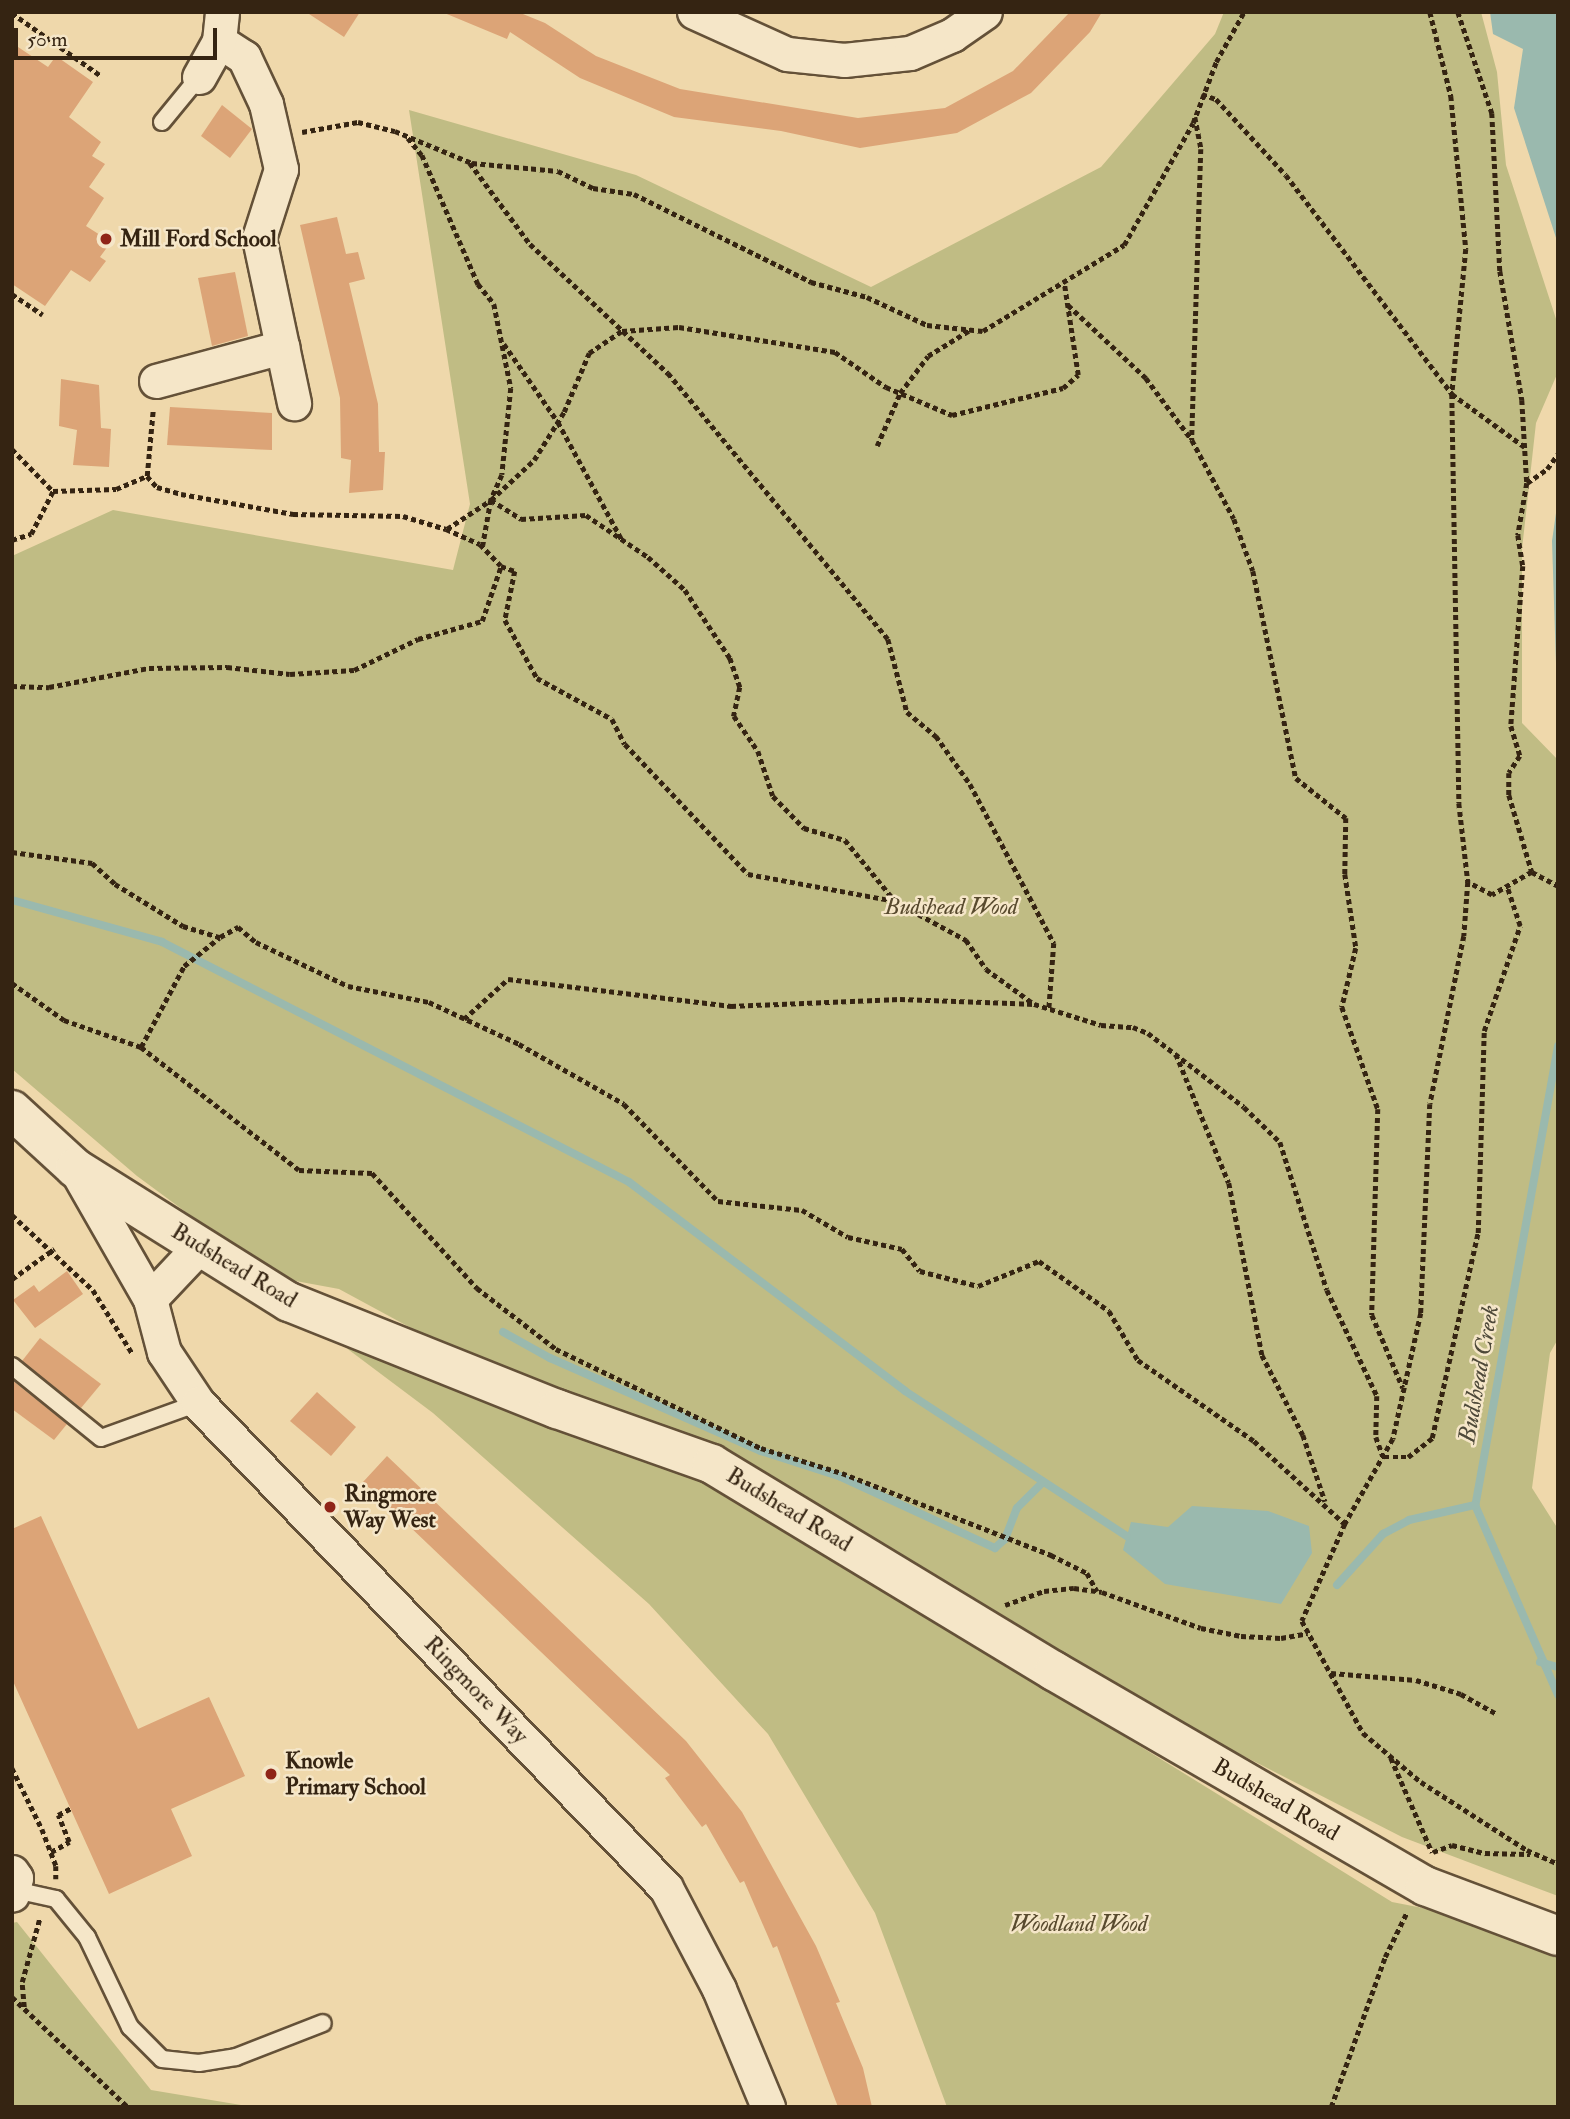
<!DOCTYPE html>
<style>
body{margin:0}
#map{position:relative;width:1570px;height:2119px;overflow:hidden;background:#efd8ab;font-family:"IM FELL Double Pica",serif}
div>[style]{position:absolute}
.green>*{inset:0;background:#c0bc84}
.water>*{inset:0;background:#9ab9ae}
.stream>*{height:8px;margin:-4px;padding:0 4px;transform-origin:4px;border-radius:4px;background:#9ab9ae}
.building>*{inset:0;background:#dca477}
.path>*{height:4.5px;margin-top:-2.25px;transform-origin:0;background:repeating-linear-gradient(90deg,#352412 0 5px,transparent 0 8.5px)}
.roads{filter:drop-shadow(2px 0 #645138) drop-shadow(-2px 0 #645138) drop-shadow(0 2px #645138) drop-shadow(0 -2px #645138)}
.lane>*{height:16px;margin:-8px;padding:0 8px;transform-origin:8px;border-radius:8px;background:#f5e6c8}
.street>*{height:33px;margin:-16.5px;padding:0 16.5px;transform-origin:16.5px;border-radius:16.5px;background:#f5e6c8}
.secondary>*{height:38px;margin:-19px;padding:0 19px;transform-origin:19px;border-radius:19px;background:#f5e6c8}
.dots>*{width:19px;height:19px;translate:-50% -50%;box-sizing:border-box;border:4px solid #f5e6c8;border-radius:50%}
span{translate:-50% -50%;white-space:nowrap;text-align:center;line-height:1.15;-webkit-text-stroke:5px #f5e6c8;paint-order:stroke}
.poi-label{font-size:23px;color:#352412;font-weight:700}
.left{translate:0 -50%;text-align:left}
.park-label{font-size:23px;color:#584a2e;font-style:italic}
.street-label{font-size:23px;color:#352412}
.water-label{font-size:24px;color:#4e4939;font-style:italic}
.frame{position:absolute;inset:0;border:14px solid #352412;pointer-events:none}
.scale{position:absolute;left:14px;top:28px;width:203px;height:32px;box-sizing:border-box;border:4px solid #352412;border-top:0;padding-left:9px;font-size:21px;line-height:24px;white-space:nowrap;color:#352412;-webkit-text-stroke:5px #f5e6c8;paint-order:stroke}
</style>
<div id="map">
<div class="green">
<i style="clip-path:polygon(1224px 12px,1481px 12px,1497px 72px,1506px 165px,1558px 325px,1558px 372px,1536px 423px,1522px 549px,1522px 723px,1558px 760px,1558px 1339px,1550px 1353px,1532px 1488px,1558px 1529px,1558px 1896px,1402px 1837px,511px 1382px,339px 1289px,274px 1277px,137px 1176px,12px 1069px,12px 556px,113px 510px,453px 570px,470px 504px,409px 110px,636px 175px,871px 287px,1101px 167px,1215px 34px)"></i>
<i style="clip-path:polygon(337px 1341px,716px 1484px,1392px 1902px,1469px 1917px,1558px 1951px,1558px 2107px,947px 2107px,875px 1913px,768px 1734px,649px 1604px,433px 1413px)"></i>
<i style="clip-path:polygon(17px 1922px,151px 2090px,253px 2107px,12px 2107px,12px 1923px)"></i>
</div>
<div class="water">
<i style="clip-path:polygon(1490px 12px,1558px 12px,1558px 244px,1514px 108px,1523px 49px,1493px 34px)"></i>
<i style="clip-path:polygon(1558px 499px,1558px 725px,1552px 541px)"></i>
<i style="clip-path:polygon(1192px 1506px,1268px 1511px,1309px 1526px,1312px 1553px,1281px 1604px,1165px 1584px,1123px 1550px,1131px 1522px,1168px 1527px)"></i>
</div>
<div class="stream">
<i style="left:12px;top:900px;width:156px;rotate:15.6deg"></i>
<i style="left:162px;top:942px;width:525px;rotate:27.2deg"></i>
<i style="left:629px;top:1182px;width:346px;rotate:37.1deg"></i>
<i style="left:905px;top:1391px;width:265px;rotate:33.2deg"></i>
<i style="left:1558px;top:1046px;width:466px;rotate:100.2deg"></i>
<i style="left:1475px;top:1505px;width:207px;rotate:66.4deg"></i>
<i style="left:503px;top:1332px;width:54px;rotate:29deg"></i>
<i style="left:550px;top:1358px;width:231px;rotate:23.8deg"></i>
<i style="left:761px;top:1451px;width:82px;rotate:17.8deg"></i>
<i style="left:839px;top:1476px;width:172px;rotate:24.8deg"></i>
<i style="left:995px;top:1548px;width:13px;rotate:-42deg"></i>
<i style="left:1005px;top:1539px;width:33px;rotate:-69deg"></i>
<i style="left:1017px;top:1508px;width:37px;rotate:-45deg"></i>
<i style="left:1337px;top:1585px;width:69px;rotate:-48deg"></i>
<i style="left:1383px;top:1534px;width:30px;rotate:-28deg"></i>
<i style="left:1409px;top:1520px;width:68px;rotate:-12.8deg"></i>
<i style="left:1540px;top:1662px;width:19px;rotate:16deg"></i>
</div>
<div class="building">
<i style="clip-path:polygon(306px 12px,360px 12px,344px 37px)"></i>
<i style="clip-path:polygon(442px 12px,518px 12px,545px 23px,596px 56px,680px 89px,858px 118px,945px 108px,1013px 71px,1070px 12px,1102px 12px,1090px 32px,1031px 93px,957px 133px,860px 148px,781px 131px,674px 117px,580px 78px,510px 32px,507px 39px)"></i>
<i style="clip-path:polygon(12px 43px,48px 67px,56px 56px,93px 82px,69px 117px,101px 142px,92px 156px,105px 164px,89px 187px,104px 198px,86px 226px,111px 242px,100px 257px,106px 261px,90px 282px,71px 270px,45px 306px,12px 284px)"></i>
<i style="clip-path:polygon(222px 105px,252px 129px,230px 158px,201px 136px)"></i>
<i style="clip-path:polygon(337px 217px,346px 254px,358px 252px,365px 279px,349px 283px,378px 404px,379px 452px,385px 452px,383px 490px,349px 493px,351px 460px,341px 458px,340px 398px,300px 225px)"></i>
<i style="clip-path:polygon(235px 272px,248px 336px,212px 346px,198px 278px)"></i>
<i style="clip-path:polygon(61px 379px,99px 385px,101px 428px,111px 429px,109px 467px,73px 465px,77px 430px,59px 426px)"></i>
<i style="clip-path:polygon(170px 407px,272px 413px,272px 450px,167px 445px)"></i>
<i style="clip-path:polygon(67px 1271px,83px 1294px,35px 1328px,13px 1300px,34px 1285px,39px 1292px)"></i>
<i style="clip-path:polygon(40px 1338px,101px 1384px,81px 1408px,22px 1361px)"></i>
<i style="clip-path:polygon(12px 1380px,67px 1424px,54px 1440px,12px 1409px)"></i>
<i style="clip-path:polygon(317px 1392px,356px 1427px,331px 1456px,290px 1421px)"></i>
<i style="clip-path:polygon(387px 1456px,686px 1741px,742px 1812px,816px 1946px,840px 2002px,836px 2003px,863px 2068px,872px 2107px,838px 2107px,777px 1946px,773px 1948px,744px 1881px,740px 1883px,706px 1824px,702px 1827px,665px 1778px,670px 1775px,363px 1482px)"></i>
<i style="clip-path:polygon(41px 1516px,138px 1729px,209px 1697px,245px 1776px,171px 1809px,192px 1856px,109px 1894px,12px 1679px,12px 1529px)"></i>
</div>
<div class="path">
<i style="left:1430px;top:12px;width:87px;rotate:76deg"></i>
<i style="left:1451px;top:96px;width:154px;rotate:84.4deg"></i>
<i style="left:1466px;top:249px;width:146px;rotate:95.5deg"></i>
<i style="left:1452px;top:394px;width:409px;rotate:89deg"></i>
<i style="left:1459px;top:803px;width:80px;rotate:83.5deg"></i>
<i style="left:1468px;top:882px;width:54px;rotate:94.2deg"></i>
<i style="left:1464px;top:936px;width:171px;rotate:101.4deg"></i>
<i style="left:1430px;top:1104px;width:209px;rotate:92.5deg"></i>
<i style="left:1421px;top:1313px;width:129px;rotate:102.5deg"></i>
<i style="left:1393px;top:1439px;width:98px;rotate:119.5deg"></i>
<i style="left:1345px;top:1524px;width:106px;rotate:113.9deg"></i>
<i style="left:1302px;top:1621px;width:128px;rotate:61.4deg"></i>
<i style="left:1363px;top:1733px;width:76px;rotate:40.2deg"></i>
<i style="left:1421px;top:1782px;width:126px;rotate:32.7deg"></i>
<i style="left:1527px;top:1850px;width:34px;rotate:24deg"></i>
<i style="left:1458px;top:12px;width:107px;rotate:71.4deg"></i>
<i style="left:1492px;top:113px;width:158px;rotate:87.1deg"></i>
<i style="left:1500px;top:271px;width:131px;rotate:80.3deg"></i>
<i style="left:1522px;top:400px;width:83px;rotate:86.6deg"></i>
<i style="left:1527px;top:483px;width:53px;rotate:99.8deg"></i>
<i style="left:1518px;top:535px;width:31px;rotate:81deg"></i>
<i style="left:1523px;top:566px;width:160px;rotate:94.3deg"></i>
<i style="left:1511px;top:726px;width:31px;rotate:73deg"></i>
<i style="left:1520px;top:756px;width:20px;rotate:123deg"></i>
<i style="left:1509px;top:773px;width:22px;rotate:90deg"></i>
<i style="left:1509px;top:795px;width:80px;rotate:73.4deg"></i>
<i style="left:1532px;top:872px;width:46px;rotate:150.1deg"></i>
<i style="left:1492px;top:895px;width:27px;rotate:-152deg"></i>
<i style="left:12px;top:13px;width:108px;rotate:35.2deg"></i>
<i style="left:1202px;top:94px;width:15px;rotate:20deg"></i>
<i style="left:1216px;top:99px;width:103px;rotate:47.4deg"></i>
<i style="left:1286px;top:175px;width:275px;rotate:52.8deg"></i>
<i style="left:1452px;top:394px;width:90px;rotate:36deg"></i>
<i style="left:1195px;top:117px;width:33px;rotate:79deg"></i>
<i style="left:1201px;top:149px;width:291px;rotate:91.8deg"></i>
<i style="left:1192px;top:440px;width:89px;rotate:62deg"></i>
<i style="left:1234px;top:519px;width:55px;rotate:69.9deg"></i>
<i style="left:1253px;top:571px;width:211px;rotate:78.3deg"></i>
<i style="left:1296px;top:778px;width:64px;rotate:38.7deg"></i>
<i style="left:1346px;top:818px;width:56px;rotate:91deg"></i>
<i style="left:1345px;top:874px;width:75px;rotate:81.5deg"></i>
<i style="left:1356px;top:948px;width:61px;rotate:103.3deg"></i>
<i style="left:1342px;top:1007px;width:108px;rotate:70.6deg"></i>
<i style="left:1378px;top:1109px;width:206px;rotate:91.7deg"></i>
<i style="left:1372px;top:1315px;width:79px;rotate:67deg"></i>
<i style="left:302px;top:132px;width:57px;rotate:-10.1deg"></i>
<i style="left:358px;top:122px;width:38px;rotate:14deg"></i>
<i style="left:395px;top:131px;width:83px;rotate:22.6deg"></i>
<i style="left:472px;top:163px;width:86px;rotate:5.3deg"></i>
<i style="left:558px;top:171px;width:39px;rotate:26deg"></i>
<i style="left:593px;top:188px;width:41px;rotate:8.3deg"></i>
<i style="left:634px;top:194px;width:198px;rotate:26.4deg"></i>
<i style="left:811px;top:282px;width:58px;rotate:15deg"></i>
<i style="left:867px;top:297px;width:66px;rotate:25deg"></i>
<i style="left:927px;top:325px;width:56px;rotate:6.1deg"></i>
<i style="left:983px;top:331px;width:165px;rotate:-31.4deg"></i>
<i style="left:1124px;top:245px;width:140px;rotate:-60.5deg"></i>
<i style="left:1193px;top:123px;width:65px;rotate:-69.3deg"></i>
<i style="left:1216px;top:62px;width:57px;rotate:-60.8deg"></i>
<i style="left:408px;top:138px;width:22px;rotate:51deg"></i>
<i style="left:422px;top:155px;width:141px;rotate:66.5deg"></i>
<i style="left:478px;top:284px;width:26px;rotate:51deg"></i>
<i style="left:494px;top:304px;width:86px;rotate:78.6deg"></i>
<i style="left:511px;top:388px;width:87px;rotate:95.9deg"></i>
<i style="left:502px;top:475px;width:27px;rotate:114deg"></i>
<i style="left:491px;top:500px;width:46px;rotate:100.1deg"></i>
<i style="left:470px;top:163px;width:101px;rotate:53.5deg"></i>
<i style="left:530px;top:244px;width:189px;rotate:43.1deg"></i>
<i style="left:668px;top:373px;width:345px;rotate:50.4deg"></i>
<i style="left:888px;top:639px;width:75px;rotate:75.4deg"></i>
<i style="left:907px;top:712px;width:38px;rotate:40deg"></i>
<i style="left:936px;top:736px;width:59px;rotate:54.7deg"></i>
<i style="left:970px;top:784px;width:180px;rotate:62.2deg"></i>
<i style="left:1054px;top:943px;width:66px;rotate:94.3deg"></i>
<i style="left:12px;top:294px;width:37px;rotate:34deg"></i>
<i style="left:1068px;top:305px;width:107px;rotate:43.1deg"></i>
<i style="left:1146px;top:378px;width:77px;rotate:53.4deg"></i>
<i style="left:504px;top:344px;width:95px;rotate:55.3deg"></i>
<i style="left:558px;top:422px;width:134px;rotate:61.5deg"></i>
<i style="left:877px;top:446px;width:58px;rotate:-66.5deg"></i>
<i style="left:900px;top:393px;width:46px;rotate:-52.9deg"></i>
<i style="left:928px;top:356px;width:49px;rotate:-31.8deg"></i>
<i style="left:12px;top:449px;width:59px;rotate:45.7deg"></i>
<i style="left:147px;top:476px;width:66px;rotate:-84.8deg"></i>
<i style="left:1527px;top:483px;width:24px;rotate:-35deg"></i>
<i style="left:1547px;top:469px;width:19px;rotate:-54deg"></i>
<i style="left:491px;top:500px;width:36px;rotate:32deg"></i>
<i style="left:521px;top:519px;width:65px;rotate:-3.5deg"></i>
<i style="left:586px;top:515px;width:75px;rotate:34.1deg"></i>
<i style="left:648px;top:557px;width:50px;rotate:41.7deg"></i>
<i style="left:685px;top:590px;width:82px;rotate:56.5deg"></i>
<i style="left:730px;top:658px;width:31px;rotate:71deg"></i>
<i style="left:740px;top:687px;width:30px;rotate:102deg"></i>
<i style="left:734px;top:716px;width:42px;rotate:55.6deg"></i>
<i style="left:758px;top:751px;width:47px;rotate:71.6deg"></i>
<i style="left:773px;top:796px;width:45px;rotate:45.9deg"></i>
<i style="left:804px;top:828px;width:43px;rotate:16.3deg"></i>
<i style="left:845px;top:840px;width:80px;rotate:50.6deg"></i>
<i style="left:896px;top:902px;width:80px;rotate:28.5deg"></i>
<i style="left:966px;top:940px;width:35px;rotate:55deg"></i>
<i style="left:986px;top:969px;width:59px;rotate:36.1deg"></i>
<i style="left:1034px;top:1004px;width:70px;rotate:17.4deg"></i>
<i style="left:1101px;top:1025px;width:32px;rotate:4deg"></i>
<i style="left:1133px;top:1027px;width:16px;rotate:22deg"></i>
<i style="left:1148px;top:1033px;width:121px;rotate:37.6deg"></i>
<i style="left:1244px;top:1107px;width:50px;rotate:44.2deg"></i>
<i style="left:1280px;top:1142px;width:155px;rotate:72.4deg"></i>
<i style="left:1327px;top:1290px;width:117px;rotate:64.7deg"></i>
<i style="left:1377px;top:1396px;width:41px;rotate:91.4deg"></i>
<i style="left:1376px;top:1437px;width:20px;rotate:70deg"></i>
<i style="left:447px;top:529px;width:53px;rotate:-33.4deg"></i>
<i style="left:491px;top:500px;width:59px;rotate:-42.9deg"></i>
<i style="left:534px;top:460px;width:57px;rotate:-58deg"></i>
<i style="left:564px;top:412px;width:64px;rotate:-67deg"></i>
<i style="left:589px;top:353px;width:40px;rotate:-34deg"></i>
<i style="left:622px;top:331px;width:57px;rotate:-4deg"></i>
<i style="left:679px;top:327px;width:158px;rotate:9.1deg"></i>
<i style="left:835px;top:352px;width:62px;rotate:34.5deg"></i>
<i style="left:886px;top:387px;width:72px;rotate:23deg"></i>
<i style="left:952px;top:415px;width:114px;rotate:-13.7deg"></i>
<i style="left:1063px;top:388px;width:20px;rotate:-41deg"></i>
<i style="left:1078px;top:375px;width:94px;rotate:-98.6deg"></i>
<i style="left:12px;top:540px;width:20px;rotate:-18deg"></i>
<i style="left:31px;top:534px;width:48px;rotate:-62.9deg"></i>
<i style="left:53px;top:491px;width:63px;rotate:-1.8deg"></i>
<i style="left:116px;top:489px;width:34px;rotate:-23deg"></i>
<i style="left:147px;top:476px;width:15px;rotate:48deg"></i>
<i style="left:157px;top:487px;width:25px;rotate:16deg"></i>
<i style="left:181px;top:494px;width:114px;rotate:10.1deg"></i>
<i style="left:293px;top:514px;width:110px;rotate:1deg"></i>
<i style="left:403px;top:516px;width:45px;rotate:16.8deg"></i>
<i style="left:446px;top:529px;width:37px;rotate:24deg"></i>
<i style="left:480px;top:544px;width:30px;rotate:46deg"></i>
<i style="left:501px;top:566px;width:15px;rotate:20deg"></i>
<i style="left:515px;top:571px;width:50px;rotate:101.5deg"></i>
<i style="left:505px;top:620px;width:66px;rotate:61.1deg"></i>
<i style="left:537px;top:678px;width:85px;rotate:28.7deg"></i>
<i style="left:612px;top:719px;width:28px;rotate:63deg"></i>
<i style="left:625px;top:744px;width:179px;rotate:46.6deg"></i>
<i style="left:748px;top:874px;width:149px;rotate:10.4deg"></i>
<i style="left:12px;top:686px;width:37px;rotate:2deg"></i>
<i style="left:49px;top:687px;width:102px;rotate:-10.8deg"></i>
<i style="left:149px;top:668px;width:78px;rotate:-0.7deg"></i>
<i style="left:227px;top:667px;width:63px;rotate:6.3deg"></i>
<i style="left:290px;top:674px;width:64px;rotate:-3.6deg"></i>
<i style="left:354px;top:670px;width:71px;rotate:-25.8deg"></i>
<i style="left:418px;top:639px;width:66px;rotate:-15.7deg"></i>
<i style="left:482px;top:621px;width:58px;rotate:-70.9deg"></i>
<i style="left:12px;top:852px;width:81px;rotate:7.8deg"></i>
<i style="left:92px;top:863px;width:31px;rotate:42deg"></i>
<i style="left:115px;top:884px;width:80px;rotate:31.7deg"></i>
<i style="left:183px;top:926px;width:39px;rotate:17deg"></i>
<i style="left:220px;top:937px;width:21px;rotate:-29deg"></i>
<i style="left:238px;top:927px;width:23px;rotate:40deg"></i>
<i style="left:256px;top:942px;width:102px;rotate:25.6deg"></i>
<i style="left:348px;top:986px;width:83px;rotate:11.2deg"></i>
<i style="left:429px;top:1002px;width:99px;rotate:25deg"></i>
<i style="left:519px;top:1044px;width:121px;rotate:29.7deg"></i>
<i style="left:624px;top:1104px;width:135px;rotate:45.9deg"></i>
<i style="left:718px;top:1201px;width:84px;rotate:6.1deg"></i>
<i style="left:802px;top:1210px;width:53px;rotate:30.4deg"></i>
<i style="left:848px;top:1237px;width:55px;rotate:12.5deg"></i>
<i style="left:902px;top:1249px;width:28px;rotate:51deg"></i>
<i style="left:920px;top:1271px;width:60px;rotate:14.5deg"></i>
<i style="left:978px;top:1286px;width:66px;rotate:-22.3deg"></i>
<i style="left:1039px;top:1261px;width:86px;rotate:35.5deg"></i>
<i style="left:1109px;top:1311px;width:57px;rotate:59.4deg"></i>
<i style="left:1138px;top:1360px;width:141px;rotate:34.9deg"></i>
<i style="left:1254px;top:1441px;width:123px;rotate:42.4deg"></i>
<i style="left:1532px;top:872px;width:30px;rotate:28deg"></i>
<i style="left:12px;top:983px;width:64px;rotate:35.4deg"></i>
<i style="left:64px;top:1020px;width:82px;rotate:19.3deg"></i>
<i style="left:141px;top:1047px;width:200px;rotate:37.9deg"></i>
<i style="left:299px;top:1170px;width:73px;rotate:2.4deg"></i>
<i style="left:372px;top:1173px;width:156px;rotate:47.6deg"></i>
<i style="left:477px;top:1288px;width:100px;rotate:37.7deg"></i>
<i style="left:556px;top:1349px;width:228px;rotate:25.8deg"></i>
<i style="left:761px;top:1448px;width:85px;rotate:17.2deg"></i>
<i style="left:842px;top:1473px;width:225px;rotate:21.4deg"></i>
<i style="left:1051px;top:1555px;width:40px;rotate:26.6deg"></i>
<i style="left:1087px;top:1573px;width:21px;rotate:61deg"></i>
<i style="left:464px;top:1019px;width:59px;rotate:-42.3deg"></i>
<i style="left:508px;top:979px;width:225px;rotate:6.9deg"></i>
<i style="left:731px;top:1006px;width:169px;rotate:-2.4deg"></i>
<i style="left:900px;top:999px;width:134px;rotate:2.1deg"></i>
<i style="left:141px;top:1047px;width:92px;rotate:-62deg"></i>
<i style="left:184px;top:966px;width:45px;rotate:-38.7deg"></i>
<i style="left:1176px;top:1054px;width:139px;rotate:67.7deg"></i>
<i style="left:1229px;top:1183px;width:175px;rotate:79.1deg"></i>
<i style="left:1262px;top:1355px;width:90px;rotate:62.9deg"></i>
<i style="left:1303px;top:1435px;width:70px;rotate:71.6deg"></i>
<i style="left:12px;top:1215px;width:110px;rotate:42.8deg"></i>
<i style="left:93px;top:1290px;width:74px;rotate:58.2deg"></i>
<i style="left:12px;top:1279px;width:52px;rotate:-35.5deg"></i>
<i style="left:1384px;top:1457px;width:24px"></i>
<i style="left:1408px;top:1457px;width:31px;rotate:-38deg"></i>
<i style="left:1432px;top:1438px;width:210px;rotate:-77.4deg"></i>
<i style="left:1478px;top:1233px;width:202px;rotate:-88.3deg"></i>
<i style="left:1484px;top:1031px;width:111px;rotate:-71.1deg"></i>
<i style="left:1520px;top:926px;width:41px;rotate:-108.4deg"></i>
<i style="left:1005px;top:1605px;width:41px;rotate:-19.7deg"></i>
<i style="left:1044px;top:1591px;width:30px;rotate:-6deg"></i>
<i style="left:1074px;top:1588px;width:28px;rotate:8deg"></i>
<i style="left:1102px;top:1592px;width:105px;rotate:20deg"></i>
<i style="left:1201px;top:1628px;width:41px;rotate:11.3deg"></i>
<i style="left:1241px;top:1636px;width:40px;rotate:2.9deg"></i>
<i style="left:1281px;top:1638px;width:27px;rotate:-10deg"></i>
<i style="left:1331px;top:1673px;width:85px;rotate:4.7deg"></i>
<i style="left:1416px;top:1680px;width:47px;rotate:17.3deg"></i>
<i style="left:1461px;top:1694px;width:41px;rotate:29.1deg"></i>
<i style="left:1391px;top:1758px;width:103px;rotate:66.4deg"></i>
<i style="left:12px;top:1768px;width:68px;rotate:63.8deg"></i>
<i style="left:42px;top:1829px;width:40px;rotate:69deg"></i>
<i style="left:56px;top:1866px;width:13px;rotate:90deg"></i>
<i style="left:51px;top:1852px;width:21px;rotate:-29deg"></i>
<i style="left:69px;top:1842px;width:29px;rotate:-112deg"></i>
<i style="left:58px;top:1815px;width:15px;rotate:-28deg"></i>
<i style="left:1433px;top:1852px;width:20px;rotate:-20deg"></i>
<i style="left:1452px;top:1845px;width:34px;rotate:14deg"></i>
<i style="left:1485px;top:1853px;width:45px;rotate:1.3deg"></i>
<i style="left:12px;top:1997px;width:160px;rotate:43.5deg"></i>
<i style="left:24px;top:2007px;width:25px;rotate:-95deg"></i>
<i style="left:22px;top:1982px;width:67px;rotate:-74.5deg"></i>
<i style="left:1331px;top:2107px;width:159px;rotate:-70.2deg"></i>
<i style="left:1385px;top:1957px;width:50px;rotate:-63.9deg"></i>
</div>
<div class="roads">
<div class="lane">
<i style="left:162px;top:122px;width:58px;rotate:-50.6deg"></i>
<i style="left:12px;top:1366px;width:114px;rotate:39deg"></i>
<i style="left:101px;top:1438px;width:103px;rotate:-19.8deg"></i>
<i style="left:15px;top:1890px;width:42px;rotate:12.4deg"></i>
<i style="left:56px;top:1899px;width:49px;rotate:50.8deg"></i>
<i style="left:87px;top:1937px;width:100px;rotate:64.5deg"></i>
<i style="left:130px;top:2027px;width:45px;rotate:45deg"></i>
<i style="left:162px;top:2059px;width:37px;rotate:6deg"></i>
<i style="left:199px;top:2063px;width:37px;rotate:-9deg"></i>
<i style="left:236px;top:2057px;width:93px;rotate:-21.3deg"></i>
</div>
<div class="street">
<i style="left:694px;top:12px;width:102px;rotate:24.3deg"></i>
<i style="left:787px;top:54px;width:57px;rotate:6deg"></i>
<i style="left:844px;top:60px;width:66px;rotate:-6.1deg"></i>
<i style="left:910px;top:53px;width:46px;rotate:-23.2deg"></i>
<i style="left:952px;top:35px;width:40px;rotate:-34.9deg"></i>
<i style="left:219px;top:41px;width:30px;rotate:33deg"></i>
<i style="left:244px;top:57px;width:52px;rotate:64.9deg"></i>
<i style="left:266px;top:104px;width:67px;rotate:77deg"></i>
<i style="left:281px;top:169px;width:72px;rotate:107.7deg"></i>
<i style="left:259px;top:238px;width:169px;rotate:78deg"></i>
<i style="left:199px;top:77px;width:41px;rotate:-60.9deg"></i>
<i style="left:219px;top:41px;width:29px;rotate:-84deg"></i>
<i style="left:156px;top:381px;width:131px;rotate:-15.1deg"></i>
<i style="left:75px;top:1168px;width:151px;rotate:60.2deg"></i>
<i style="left:150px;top:1299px;width:55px;rotate:75.2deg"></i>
<i style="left:164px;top:1352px;width:61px;rotate:56.3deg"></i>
<i style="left:198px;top:1403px;width:674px;rotate:46.02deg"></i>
<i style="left:666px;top:1888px;width:114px;rotate:62.3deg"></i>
<i style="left:719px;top:1989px;width:128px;rotate:67.4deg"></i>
<i style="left:150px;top:1299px;width:73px;rotate:-46.7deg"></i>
<i style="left:12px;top:1872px;width:7px;rotate:56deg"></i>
<i style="left:16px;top:1878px;width:17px;rotate:103deg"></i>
</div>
<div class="secondary">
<i style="left:12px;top:1110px;width:86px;rotate:42.6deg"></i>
<i style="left:75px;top:1168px;width:252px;rotate:32.1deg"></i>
<i style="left:289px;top:1302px;width:289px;rotate:21.8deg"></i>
<i style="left:557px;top:1409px;width:164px;rotate:19.5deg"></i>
<i style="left:712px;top:1464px;width:400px;rotate:31.2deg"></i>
<i style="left:1054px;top:1671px;width:429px;rotate:30.1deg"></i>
<i style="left:1425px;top:1886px;width:142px;rotate:20.6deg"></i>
</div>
</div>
<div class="dots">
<i style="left:106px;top:239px;background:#8f2418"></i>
<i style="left:330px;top:1507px;background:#8f2418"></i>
<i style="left:271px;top:1774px;background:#8f2418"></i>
</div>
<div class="poi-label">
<span class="left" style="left:120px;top:239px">Mill Ford School</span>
<span class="left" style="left:344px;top:1507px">Ringmore<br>Way West</span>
<span class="left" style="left:285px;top:1774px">Knowle<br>Primary School</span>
</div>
<div class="park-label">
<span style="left:951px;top:907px">Budshead Wood</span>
<span style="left:1079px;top:1924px">Woodland Wood</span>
</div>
<div class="street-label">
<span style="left:234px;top:1266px;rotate:31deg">Budshead Road</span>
<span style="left:789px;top:1510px;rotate:31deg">Budshead Road</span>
<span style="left:476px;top:1690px;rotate:46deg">Ringmore Way</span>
<span style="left:1276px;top:1800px;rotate:30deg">Budshead Road</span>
</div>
<div class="water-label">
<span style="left:1479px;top:1374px;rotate:-80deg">Budshead Creek</span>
</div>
<div class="frame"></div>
<div class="scale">50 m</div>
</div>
